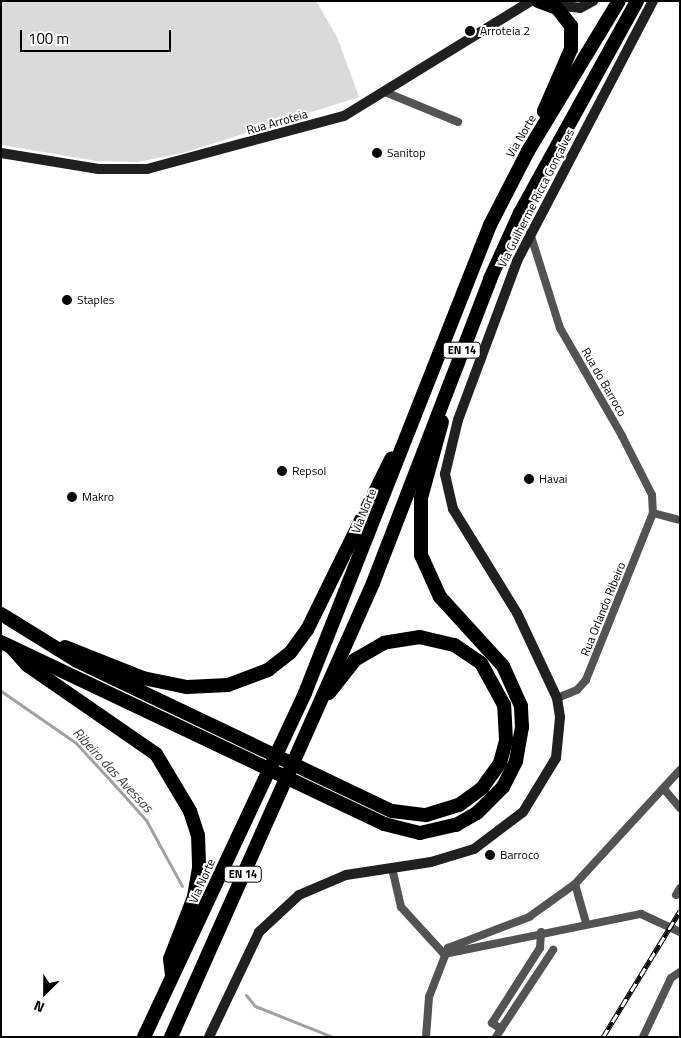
<!DOCTYPE html>
<meta charset="utf-8">
<style>
body{margin:0}
#map{position:relative;width:681px;height:1038px;overflow:hidden;background:#fff;font-family:"Titillium Web",sans-serif}
div>[style]{position:absolute}
.green>*{inset:0;background:#dadada}
.stream>*{height:3px;margin:-1.5px;padding:0 1.5px;transform-origin:1.5px;border-radius:1.5px;background:#a1a1a1}
.street>*{height:8px;margin:-4px;padding:0 4px;transform-origin:4px;border-radius:4px;background:#535353}
.secondary>*{height:10px;margin:-5px;padding:0 5px;transform-origin:5px;border-radius:5px;background:#202020}
.highway>*{height:14px;margin:-7px;padding:0 7px;transform-origin:7px;border-radius:7px;background:#000}
.rail>*{height:5px;margin-top:-2.5px;transform-origin:0;background:repeating-linear-gradient(90deg,#fff 0 9px,#000 0 18px);box-sizing:border-box;border-block:1px solid #000}
.dots>*{width:14px;height:14px;translate:-50% -50%;box-sizing:border-box;border:2px solid #fff;border-radius:50%}
span{translate:-50% -50%;white-space:nowrap;text-align:center;line-height:1.15;-webkit-text-stroke:4px #fff;paint-order:stroke}
.shield-label span{padding:1px 4px;background:#fff;border:1px solid;border-radius:4px;-webkit-text-stroke-width:0}
.shield-label{font-size:11px;color:#000;font-weight:700}
.poi-label{font-size:12px;color:#000}
.left{translate:0 -50%;text-align:left}
.street-label{font-size:12px;color:#000}
.water-label{font-size:14px;color:#424242;font-style:italic}
.frame{position:absolute;inset:0;border:2px solid #000;pointer-events:none}
.north{position:absolute;left:20px;top:968px;width:50px;height:50px;-webkit-text-stroke:4px #fff;paint-order:stroke;rotate:203deg;font-size:14px;font-weight:700;line-height:20px;text-align:center;color:#000}
.north::after{content:'';display:block;margin:auto;width:18px;height:22px;background:#000;clip-path:polygon(50% 0,100% 100%,50% 72%,0 100%)}
.scale{position:absolute;left:20px;top:30px;width:151px;height:22px;box-sizing:border-box;border:2px solid #000;border-top:0;padding-left:6px;font-size:15px;line-height:18px;white-space:nowrap;color:#000;-webkit-text-stroke:4px #fff;paint-order:stroke}
</style>
<div id="map">
<div class="green">
<i style="clip-path:polygon(1px 1px,316px 1px,337px 37px,359px 97px,183px 153px,138px 162px,97px 161px,1px 145px)"></i>
</div>
<div class="stream">
<i style="left:1px;top:691px;width:91px;rotate:34.7deg"></i>
<i style="left:76px;top:743px;width:52px;rotate:47.4deg"></i>
<i style="left:111px;top:781px;width:52px;rotate:48.1deg"></i>
<i style="left:146px;top:820px;width:75px;rotate:61.4deg"></i>
<i style="left:246px;top:995px;width:14px;rotate:51deg"></i>
<i style="left:255px;top:1006px;width:84px;rotate:21.7deg"></i>
</div>
<div class="street">
<i style="left:385px;top:92px;width:79px;rotate:22.3deg"></i>
<i style="left:530px;top:233px;width:100px;rotate:72.5deg"></i>
<i style="left:560px;top:328px;width:125px;rotate:60.1deg"></i>
<i style="left:622px;top:436px;width:66px;rotate:63deg"></i>
<i style="left:652px;top:495px;width:18px;rotate:87deg"></i>
<i style="left:653px;top:513px;width:180px;rotate:111.9deg"></i>
<i style="left:586px;top:680px;width:13px;rotate:132deg"></i>
<i style="left:577px;top:690px;width:22px;rotate:158deg"></i>
<i style="left:653px;top:513px;width:28px;rotate:15deg"></i>
<i style="left:664px;top:789px;width:25px;rotate:50deg"></i>
<i style="left:392px;top:868px;width:40px;rotate:77deg"></i>
<i style="left:401px;top:907px;width:64px;rotate:47.5deg"></i>
<i style="left:444px;top:954px;width:201px;rotate:-11.5deg"></i>
<i style="left:641px;top:914px;width:43px;rotate:24.8deg"></i>
<i style="left:575px;top:884px;width:41px;rotate:74.2deg"></i>
<i style="left:676px;top:895px;width:8px;rotate:-60deg"></i>
<i style="left:501px;top:1029px;width:95px;rotate:-56.6deg"></i>
<i style="left:426px;top:1037px;width:40px;rotate:-85.7deg"></i>
<i style="left:429px;top:997px;width:53px;rotate:-68.8deg"></i>
<i style="left:448px;top:948px;width:87px;rotate:-20.9deg"></i>
<i style="left:529px;top:917px;width:57px;rotate:-35.7deg"></i>
<i style="left:575px;top:884px;width:155px;rotate:-47.4deg"></i>
<i style="left:496px;top:1037px;width:9px;rotate:-58deg"></i>
<i style="left:501px;top:1029px;width:11px;rotate:-146deg"></i>
<i style="left:492px;top:1023px;width:89px;rotate:-57.4deg"></i>
<i style="left:540px;top:948px;width:16px;rotate:-86deg"></i>
<i style="left:643px;top:1037px;width:65px;rotate:-64.6deg"></i>
<i style="left:671px;top:978px;width:11px;rotate:-34deg"></i>
</div>
<div class="secondary">
<i style="left:553px;top:5px;width:27px;rotate:6deg"></i>
<i style="left:580px;top:8px;width:15px;rotate:-28deg"></i>
<i style="left:1px;top:153px;width:99px;rotate:9.3deg"></i>
<i style="left:99px;top:169px;width:48px"></i>
<i style="left:147px;top:169px;width:204px;rotate:-15.1deg"></i>
<i style="left:344px;top:116px;width:220px;rotate:-31.6deg"></i>
<i style="left:209px;top:1037px;width:116px;rotate:-64.5deg"></i>
<i style="left:259px;top:932px;width:54px;rotate:-42.8deg"></i>
<i style="left:299px;top:895px;width:51px;rotate:-23.1deg"></i>
<i style="left:346px;top:875px;width:86px;rotate:-8.7deg"></i>
<i style="left:431px;top:862px;width:45px;rotate:-16.8deg"></i>
<i style="left:474px;top:849px;width:61px;rotate:-37.1deg"></i>
<i style="left:523px;top:812px;width:63px;rotate:-58.6deg"></i>
<i style="left:556px;top:758px;width:41px;rotate:-84.4deg"></i>
<i style="left:560px;top:717px;width:19px;rotate:-99deg"></i>
<i style="left:557px;top:698px;width:94px;rotate:-115.2deg"></i>
<i style="left:517px;top:613px;width:122px;rotate:-121.6deg"></i>
<i style="left:453px;top:509px;width:36px;rotate:-103deg"></i>
<i style="left:445px;top:474px;width:56px;rotate:-76.5deg"></i>
<i style="left:458px;top:420px;width:170px;rotate:-69.6deg"></i>
<i style="left:517px;top:261px;width:293px;rotate:-62.4deg"></i>
</div>
<div class="highway">
<i style="left:538px;top:1px;width:20px;rotate:20deg"></i>
<i style="left:557px;top:8px;width:23px;rotate:52deg"></i>
<i style="left:571px;top:26px;width:23px;rotate:90deg"></i>
<i style="left:571px;top:49px;width:68px;rotate:113.5deg"></i>
<i style="left:1px;top:614px;width:89px;rotate:31.7deg"></i>
<i style="left:77px;top:661px;width:349px;rotate:25.5deg"></i>
<i style="left:392px;top:811px;width:34px;rotate:7deg"></i>
<i style="left:426px;top:815px;width:34px;rotate:-17deg"></i>
<i style="left:459px;top:805px;width:29px;rotate:-36deg"></i>
<i style="left:482px;top:788px;width:31px;rotate:-54deg"></i>
<i style="left:500px;top:763px;width:24px;rotate:-75deg"></i>
<i style="left:506px;top:740px;width:35px;rotate:-93deg"></i>
<i style="left:504px;top:705px;width:48px;rotate:-118.7deg"></i>
<i style="left:481px;top:663px;width:32px;rotate:-146deg"></i>
<i style="left:454px;top:645px;width:35px;rotate:-167deg"></i>
<i style="left:420px;top:637px;width:36px;rotate:171deg"></i>
<i style="left:384px;top:643px;width:34px;rotate:150deg"></i>
<i style="left:355px;top:660px;width:42px;rotate:128.2deg"></i>
<i style="left:1px;top:642px;width:424px;rotate:25.4deg"></i>
<i style="left:384px;top:824px;width:37px;rotate:14deg"></i>
<i style="left:420px;top:833px;width:37px;rotate:-13deg"></i>
<i style="left:456px;top:825px;width:24px;rotate:-30deg"></i>
<i style="left:477px;top:813px;width:37px;rotate:-45deg"></i>
<i style="left:503px;top:787px;width:29px;rotate:-63deg"></i>
<i style="left:516px;top:761px;width:35px;rotate:-80deg"></i>
<i style="left:522px;top:727px;width:21px;rotate:-93deg"></i>
<i style="left:521px;top:706px;width:44px;rotate:-114.2deg"></i>
<i style="left:503px;top:666px;width:93px;rotate:-132.4deg"></i>
<i style="left:440px;top:597px;width:46px;rotate:-114.3deg"></i>
<i style="left:421px;top:555px;width:57px;rotate:-90deg"></i>
<i style="left:421px;top:498px;width:79px;rotate:-74.6deg"></i>
<i style="left:11px;top:647px;width:24px;rotate:48deg"></i>
<i style="left:27px;top:665px;width:157px;rotate:34.6deg"></i>
<i style="left:156px;top:754px;width:66px;rotate:59.2deg"></i>
<i style="left:190px;top:811px;width:25px;rotate:72deg"></i>
<i style="left:198px;top:835px;width:33px;rotate:88deg"></i>
<i style="left:199px;top:868px;width:29px;rotate:100deg"></i>
<i style="left:194px;top:897px;width:66px;rotate:111.2deg"></i>
<i style="left:170px;top:959px;width:17px;rotate:83deg"></i>
<i style="left:65px;top:647px;width:84px;rotate:21.7deg"></i>
<i style="left:143px;top:678px;width:45px;rotate:11.6deg"></i>
<i style="left:187px;top:687px;width:41px;rotate:-2.8deg"></i>
<i style="left:228px;top:685px;width:43px;rotate:-20.6deg"></i>
<i style="left:268px;top:670px;width:28px;rotate:-38deg"></i>
<i style="left:290px;top:653px;width:29px;rotate:-54deg"></i>
<i style="left:307px;top:630px;width:191px;rotate:-63.8deg"></i>
<i style="left:144px;top:1037px;width:380px;rotate:-64.9deg"></i>
<i style="left:305px;top:693px;width:503px;rotate:-68.43deg"></i>
<i style="left:490px;top:225px;width:83px;rotate:-62.8deg"></i>
<i style="left:528px;top:151px;width:175px;rotate:-58.8deg"></i>
<i style="left:171px;top:1037px;width:497px;rotate:-66deg"></i>
<i style="left:373px;top:583px;width:326px;rotate:-68.9deg"></i>
<i style="left:490px;top:279px;width:72px;rotate:-65.6deg"></i>
<i style="left:520px;top:213px;width:242px;rotate:-61.1deg"></i>
</div>
<div class="rail">
<i style="left:603px;top:1037px;width:148px;rotate:-58.6deg"></i>
</div>
<div class="dots">
<i style="left:470px;top:31px;background:#000"></i>
<i style="left:377px;top:153px;background:#000"></i>
<i style="left:67px;top:300px;background:#000"></i>
<i style="left:282px;top:471px;background:#000"></i>
<i style="left:529px;top:479px;background:#000"></i>
<i style="left:72px;top:497px;background:#000"></i>
<i style="left:490px;top:855px;background:#000"></i>
</div>
<div class="shield-label">
<span style="left:462px;top:350px">EN 14</span>
<span style="left:243px;top:874px">EN 14</span>
</div>
<div class="poi-label">
<span class="left" style="left:480px;top:31px">Arroteia 2</span>
<span class="left" style="left:387px;top:153px">Sanitop</span>
<span class="left" style="left:77px;top:300px">Staples</span>
<span class="left" style="left:292px;top:471px">Repsol</span>
<span class="left" style="left:539px;top:479px">Havai</span>
<span class="left" style="left:82px;top:497px">Makro</span>
<span class="left" style="left:500px;top:855px">Barroco</span>
</div>
<div class="street-label">
<span style="left:277px;top:122px;rotate:-16deg">Rua Arroteia</span>
<span style="left:521px;top:136px;rotate:-60deg">Via Norte</span>
<span style="left:536px;top:198px;rotate:-63deg">Via Guilherme Ricca Gonçalves</span>
<span style="left:604px;top:382px;rotate:60deg">Rua do Barroco</span>
<span style="left:364px;top:511px;rotate:-68deg">Via Norte</span>
<span style="left:603px;top:609px;rotate:-68deg">Rua Orlando Ribeiro</span>
<span style="left:202px;top:881px;rotate:-66deg">Via Norte</span>
</div>
<div class="water-label">
<span style="left:113px;top:770px;rotate:47deg">Ribeiro das Avessas</span>
</div>
<div class="frame"></div>
<div class="north">N</div>
<div class="scale">100 m</div>
</div>
